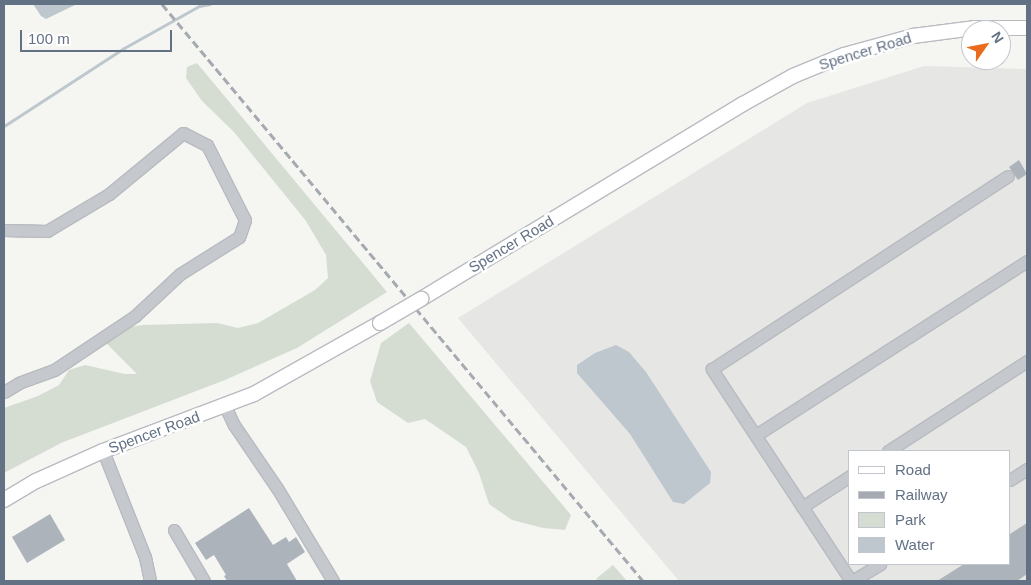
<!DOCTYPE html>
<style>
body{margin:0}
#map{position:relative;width:1031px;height:585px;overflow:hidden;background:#f5f6f2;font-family:Arial,sans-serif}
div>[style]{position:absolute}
.built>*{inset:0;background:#e6e6e5}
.green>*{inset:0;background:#d5ddd3}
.water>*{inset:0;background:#bec7ce}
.stream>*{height:3px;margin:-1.5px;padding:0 1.5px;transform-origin:1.5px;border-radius:1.5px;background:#bec7ce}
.building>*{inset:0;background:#adb3ba}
.roads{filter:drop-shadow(1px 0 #b8bbc0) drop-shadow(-1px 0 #b8bbc0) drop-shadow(0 1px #b8bbc0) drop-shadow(0 -1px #b8bbc0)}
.minor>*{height:11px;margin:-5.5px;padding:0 5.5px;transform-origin:5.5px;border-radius:5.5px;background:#c5c8cc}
.major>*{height:14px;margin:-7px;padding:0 7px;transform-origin:7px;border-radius:7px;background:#fff}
.rail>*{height:3px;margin-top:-1.5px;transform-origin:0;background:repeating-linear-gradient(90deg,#a5aab1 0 8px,transparent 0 12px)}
.bridges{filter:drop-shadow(1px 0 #b8bbc0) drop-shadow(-1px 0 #b8bbc0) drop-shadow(0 1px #b8bbc0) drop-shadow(0 -1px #b8bbc0)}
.major-bridge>*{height:14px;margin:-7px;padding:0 7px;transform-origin:7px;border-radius:7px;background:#fff}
span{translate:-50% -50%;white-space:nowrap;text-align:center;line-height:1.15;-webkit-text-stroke:5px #fff;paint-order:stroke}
.street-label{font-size:15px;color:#637185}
.frame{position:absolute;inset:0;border:5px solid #637185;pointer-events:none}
.legend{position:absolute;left:848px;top:450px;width:162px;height:115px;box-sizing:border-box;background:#fff;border:1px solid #c1c6ce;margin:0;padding:6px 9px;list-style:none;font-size:15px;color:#637185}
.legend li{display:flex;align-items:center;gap:10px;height:25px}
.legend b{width:25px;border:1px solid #c1c6ce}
.north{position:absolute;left:961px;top:20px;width:50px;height:50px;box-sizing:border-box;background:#fff;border:1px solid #c1c6ce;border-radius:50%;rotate:57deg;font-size:14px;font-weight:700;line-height:20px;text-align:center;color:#637185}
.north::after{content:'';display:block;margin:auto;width:18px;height:22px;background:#eb6b1c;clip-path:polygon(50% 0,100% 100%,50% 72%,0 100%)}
.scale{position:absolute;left:20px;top:30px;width:152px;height:22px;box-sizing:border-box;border:2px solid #637185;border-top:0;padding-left:6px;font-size:15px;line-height:18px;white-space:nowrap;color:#637185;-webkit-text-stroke:4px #fff;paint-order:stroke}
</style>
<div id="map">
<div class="built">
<i style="clip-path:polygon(evenodd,924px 66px,1027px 69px,1027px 581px,679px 581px,458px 318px,807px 103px,924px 66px,850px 451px,1010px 451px,1010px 564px,850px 564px,850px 451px)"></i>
</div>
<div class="green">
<i style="clip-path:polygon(197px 63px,387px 292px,297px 348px,225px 380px,61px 443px,4px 473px,4px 408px,38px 396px,59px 385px,69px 370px,85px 365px,125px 374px,137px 374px,105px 342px,122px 328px,143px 325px,217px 323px,238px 328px,258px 323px,315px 290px,328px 278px,326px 255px,306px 221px,234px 132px,202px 101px,186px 78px,187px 67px)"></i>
<i style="clip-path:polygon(409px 323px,571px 515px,565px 530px,543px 528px,512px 520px,489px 504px,479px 473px,466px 447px,425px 419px,408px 423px,377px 402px,370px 381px,381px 343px)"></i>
<i style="clip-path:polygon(613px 565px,627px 581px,596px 581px,597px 578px)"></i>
</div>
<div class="water">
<i style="clip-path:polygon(33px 4px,77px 4px,46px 19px,41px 16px)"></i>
<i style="clip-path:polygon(616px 345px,629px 352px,646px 372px,711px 472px,710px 483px,684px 504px,673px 502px,630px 434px,577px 373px,577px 365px,595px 353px)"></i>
</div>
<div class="stream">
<i style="left:4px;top:126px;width:143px;rotate:-33deg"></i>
<i style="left:124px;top:48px;width:86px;rotate:-29.2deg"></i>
<i style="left:199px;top:6px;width:11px;rotate:-10deg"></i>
</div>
<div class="building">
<i style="clip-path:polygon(1019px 160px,1027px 174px,1018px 180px,1009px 167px)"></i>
<i style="clip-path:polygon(249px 508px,273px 545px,286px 537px,289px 542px,296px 537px,305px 552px,287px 564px,297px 581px,227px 581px,224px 576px,226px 575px,214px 555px,206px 560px,195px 543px)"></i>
<i style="clip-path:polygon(50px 514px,65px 540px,27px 563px,12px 537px)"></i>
<i style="clip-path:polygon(1027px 523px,1027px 574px,1017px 581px,937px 581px,964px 564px,1010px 564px,1010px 534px)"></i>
</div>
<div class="roads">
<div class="minor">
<i style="left:4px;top:230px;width:43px;rotate:1.3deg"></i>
<i style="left:47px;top:231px;width:72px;rotate:-30.8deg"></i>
<i style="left:109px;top:194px;width:96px;rotate:-39.5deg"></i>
<i style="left:183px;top:133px;width:27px;rotate:27deg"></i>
<i style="left:207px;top:145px;width:84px;rotate:63.1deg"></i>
<i style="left:245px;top:220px;width:18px;rotate:109deg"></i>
<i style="left:239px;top:237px;width:70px;rotate:147.9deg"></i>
<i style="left:180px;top:274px;width:62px;rotate:137deg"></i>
<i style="left:135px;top:316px;width:97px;rotate:146.3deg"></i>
<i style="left:54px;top:370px;width:37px;rotate:160deg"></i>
<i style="left:19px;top:383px;width:17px;rotate:149deg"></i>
<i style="left:225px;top:406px;width:21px;rotate:65deg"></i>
<i style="left:234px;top:425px;width:76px;rotate:55.7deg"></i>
<i style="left:277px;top:488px;width:109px;rotate:58.9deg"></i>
<i style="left:756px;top:435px;width:322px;rotate:-32.7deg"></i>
<i style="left:103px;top:451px;width:114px;rotate:68.4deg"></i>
<i style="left:145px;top:557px;width:25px;rotate:78deg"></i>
<i style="left:888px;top:451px;width:166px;rotate:-32.9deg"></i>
<i style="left:1010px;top:480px;width:20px;rotate:-33deg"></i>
<i style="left:802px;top:507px;width:57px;rotate:-32.9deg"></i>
<i style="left:174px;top:530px;width:59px;rotate:59.5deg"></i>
<i style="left:851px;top:581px;width:254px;rotate:-123.3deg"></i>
<i style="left:712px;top:369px;width:353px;rotate:-33.1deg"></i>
<i style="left:852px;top:581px;width:33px;rotate:-31deg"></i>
</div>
<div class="major">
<i style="left:421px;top:299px;width:376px;rotate:-31.2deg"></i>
<i style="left:743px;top:104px;width:57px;rotate:-29.2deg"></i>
<i style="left:793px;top:76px;width:55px;rotate:-22.4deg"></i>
<i style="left:844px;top:55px;width:72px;rotate:-15.4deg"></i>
<i style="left:913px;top:36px;width:63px;rotate:-7.4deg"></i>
<i style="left:975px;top:28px;width:52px"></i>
<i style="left:4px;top:500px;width:37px;rotate:-31deg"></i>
<i style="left:36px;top:481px;width:73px;rotate:-24.1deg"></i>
<i style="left:103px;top:451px;width:161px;rotate:-20.7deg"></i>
<i style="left:254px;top:394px;width:145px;rotate:-29.4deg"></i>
</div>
</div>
<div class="rail">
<i style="left:162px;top:4px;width:751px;rotate:50.18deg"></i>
</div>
<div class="bridges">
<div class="major-bridge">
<i style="left:380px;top:323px;width:48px;rotate:-30.3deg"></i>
</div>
</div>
<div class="street-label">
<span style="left:865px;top:51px;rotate:-17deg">Spencer Road</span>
<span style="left:511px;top:244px;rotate:-31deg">Spencer Road</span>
<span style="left:154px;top:432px;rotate:-20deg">Spencer Road</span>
</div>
<div class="frame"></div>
<ul class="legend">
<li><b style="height:6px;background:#fff"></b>Road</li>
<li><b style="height:6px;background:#a5aab1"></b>Railway</li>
<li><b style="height:14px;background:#d5ddd3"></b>Park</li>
<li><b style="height:14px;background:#bec7ce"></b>Water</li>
</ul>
<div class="north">N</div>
<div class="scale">100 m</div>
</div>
